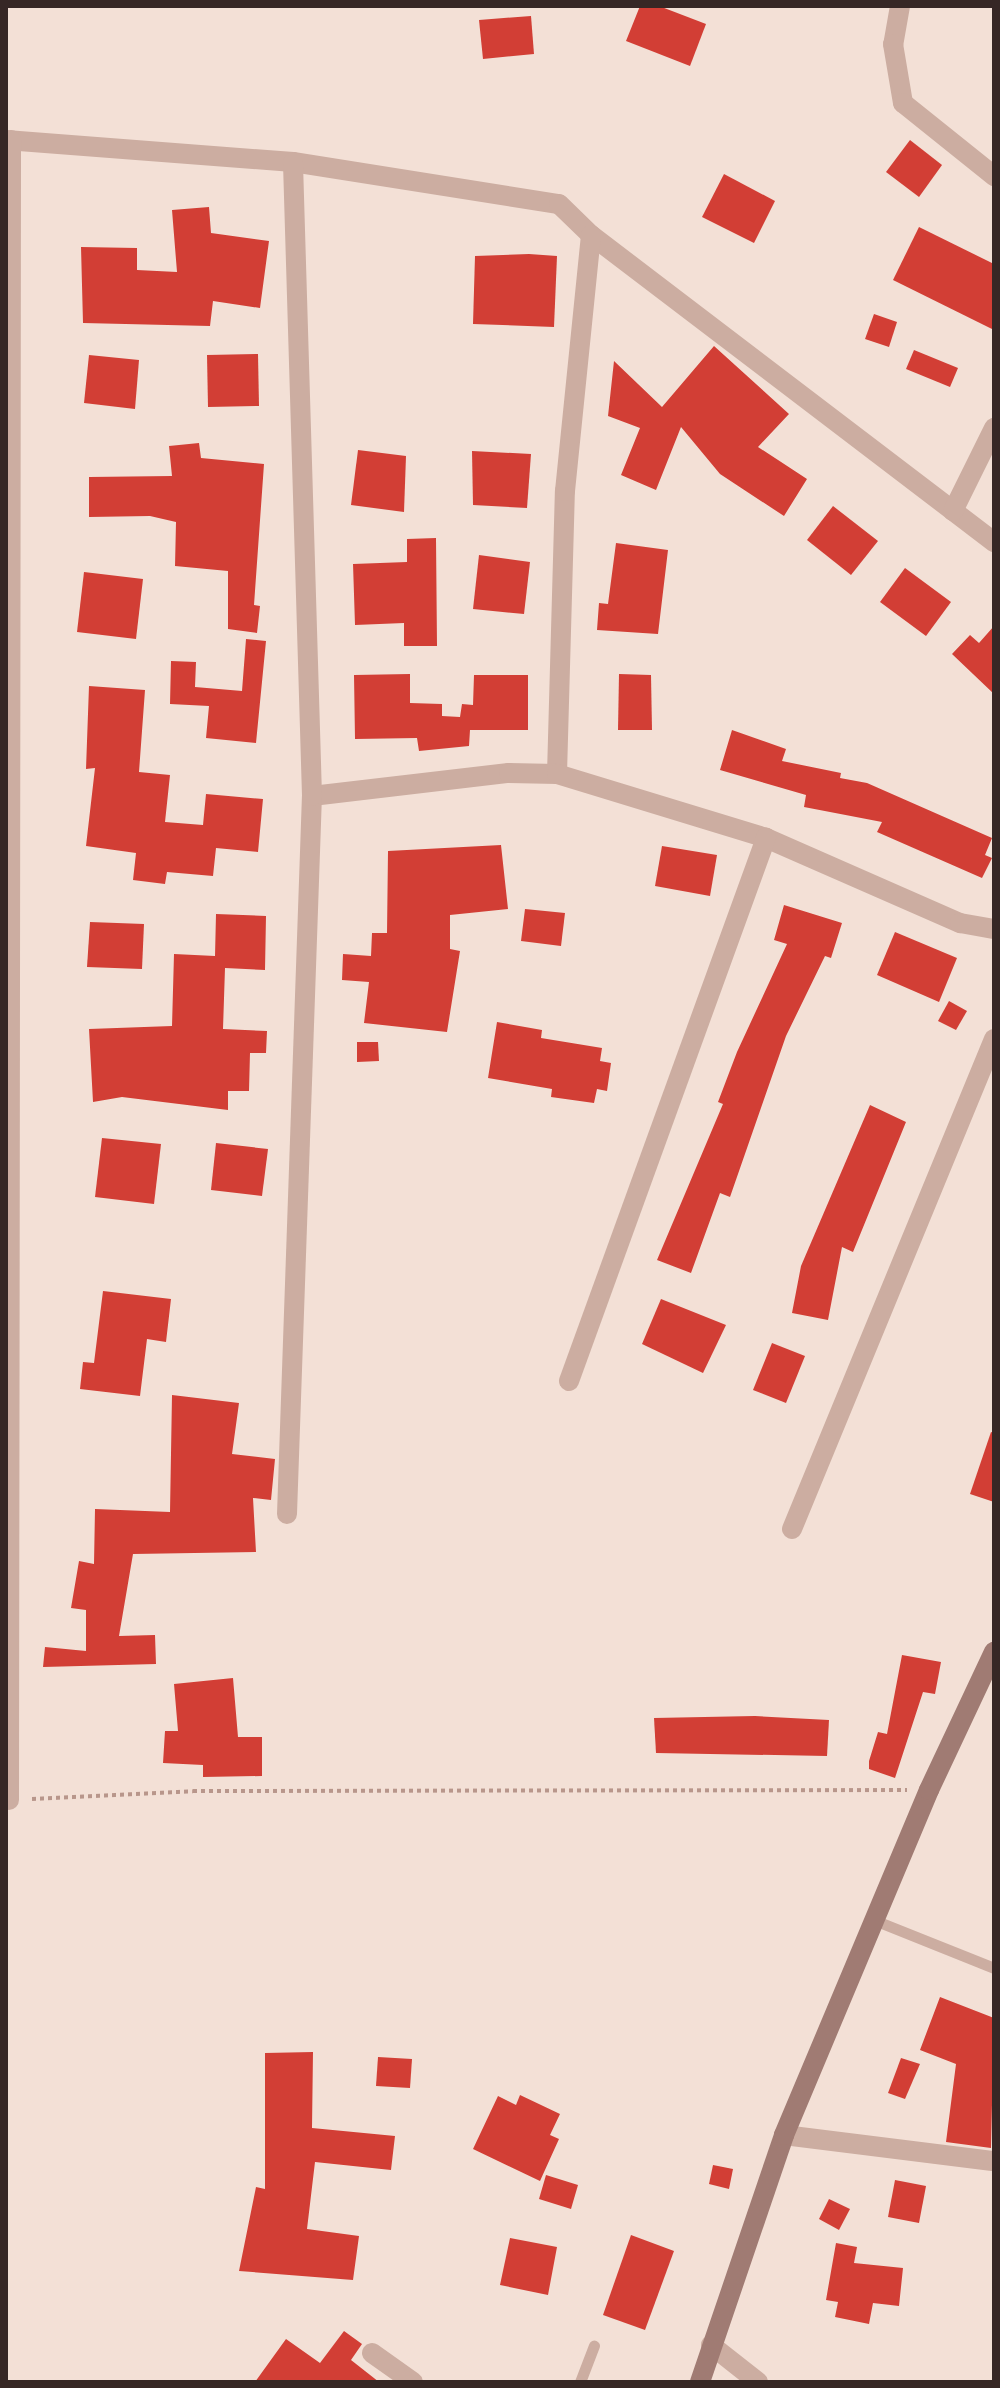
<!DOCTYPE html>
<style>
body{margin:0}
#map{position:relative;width:1000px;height:2388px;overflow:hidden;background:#f3e0d6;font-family:"Exo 2",sans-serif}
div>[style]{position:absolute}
.building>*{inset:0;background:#d23e35}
.path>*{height:4px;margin-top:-2px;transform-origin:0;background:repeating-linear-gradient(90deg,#b8968b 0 4px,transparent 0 8px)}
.lane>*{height:11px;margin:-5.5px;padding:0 5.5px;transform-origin:5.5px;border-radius:5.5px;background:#ccada1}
.street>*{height:20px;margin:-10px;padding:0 10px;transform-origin:10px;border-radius:10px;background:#ccada1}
.secondary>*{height:20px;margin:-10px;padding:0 10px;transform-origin:10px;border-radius:10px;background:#a07b73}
span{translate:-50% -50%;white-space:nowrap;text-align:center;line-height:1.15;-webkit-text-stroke:7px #fbebe3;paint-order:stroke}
.frame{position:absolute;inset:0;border:8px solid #362725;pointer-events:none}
</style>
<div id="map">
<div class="building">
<i style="clip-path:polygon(640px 6px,659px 6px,706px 24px,690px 66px,626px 41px)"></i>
<i style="clip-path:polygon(531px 16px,534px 54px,483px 59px,479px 20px)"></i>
<i style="clip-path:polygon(910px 140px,942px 165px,919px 197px,886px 172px)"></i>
<i style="clip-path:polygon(724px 174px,775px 201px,754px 243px,702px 217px)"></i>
<i style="clip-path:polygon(209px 207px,211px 233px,269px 241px,260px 308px,213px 301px,210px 326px,83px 323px,81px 247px,137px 248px,137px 270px,177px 272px,172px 210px)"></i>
<i style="clip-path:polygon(919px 227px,994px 264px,994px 330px,893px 280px)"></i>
<i style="clip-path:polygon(529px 254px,557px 256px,554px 327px,473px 324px,475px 256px)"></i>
<i style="clip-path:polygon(874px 314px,897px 322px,889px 347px,865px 339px)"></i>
<i style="clip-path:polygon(714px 346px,789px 414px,758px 447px,807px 479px,784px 516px,720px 474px,681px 427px,656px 490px,621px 475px,640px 428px,608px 416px,614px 361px,662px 407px)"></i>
<i style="clip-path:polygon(914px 350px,958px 368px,950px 387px,906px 369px)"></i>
<i style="clip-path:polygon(258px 354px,259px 406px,208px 407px,207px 355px)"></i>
<i style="clip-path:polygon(89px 355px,139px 360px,135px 409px,84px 403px)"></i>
<i style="clip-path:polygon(199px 443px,201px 458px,264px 464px,254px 605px,260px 606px,257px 633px,228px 629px,228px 571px,175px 566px,176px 522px,150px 516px,89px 517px,89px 477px,172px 476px,169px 446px)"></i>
<i style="clip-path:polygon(358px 450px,406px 456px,404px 512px,351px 505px)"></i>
<i style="clip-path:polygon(472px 451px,531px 454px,527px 508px,473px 505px)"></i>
<i style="clip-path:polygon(833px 506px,878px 541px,851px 575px,807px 540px)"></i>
<i style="clip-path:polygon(436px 538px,437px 646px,404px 646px,404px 623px,355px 625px,353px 564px,407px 562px,407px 539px)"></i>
<i style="clip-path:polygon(616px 543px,668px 550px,658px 634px,597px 630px,599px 603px,608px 604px)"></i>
<i style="clip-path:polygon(479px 555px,530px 562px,524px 614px,473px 609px)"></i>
<i style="clip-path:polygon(905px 568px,951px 602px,926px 636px,880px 602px)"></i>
<i style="clip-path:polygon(84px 572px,143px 579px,136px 639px,77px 632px)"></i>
<i style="clip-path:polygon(994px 626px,994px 694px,952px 654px,970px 635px,979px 643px)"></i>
<i style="clip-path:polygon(246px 639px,266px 641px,256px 743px,206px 738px,209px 706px,170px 704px,171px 661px,196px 662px,195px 687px,242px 691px)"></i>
<i style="clip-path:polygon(410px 674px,410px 703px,442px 704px,442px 716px,460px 717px,462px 704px,473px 705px,474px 675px,528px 675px,528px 730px,470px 730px,469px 746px,419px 751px,417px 738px,355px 739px,354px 675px)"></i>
<i style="clip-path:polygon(619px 674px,651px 675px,652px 730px,618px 730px)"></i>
<i style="clip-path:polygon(89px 686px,145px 690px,139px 772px,170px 775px,165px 822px,203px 825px,206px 794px,263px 799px,258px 852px,216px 848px,213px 876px,167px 872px,165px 884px,133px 880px,136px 853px,86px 846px,95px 768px,86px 769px)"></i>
<i style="clip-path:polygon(732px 730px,786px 749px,782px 761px,841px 773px,840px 778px,867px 783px,992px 838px,985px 855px,992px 858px,982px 878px,877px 832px,882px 822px,804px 807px,806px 795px,720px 770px)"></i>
<i style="clip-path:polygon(501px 845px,508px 909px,450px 915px,450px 949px,460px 951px,447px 1032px,364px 1023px,369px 982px,342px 980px,343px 954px,371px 956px,372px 933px,387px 933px,388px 851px)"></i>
<i style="clip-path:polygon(662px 846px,717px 855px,710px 896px,655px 886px)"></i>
<i style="clip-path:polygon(784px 905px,842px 923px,831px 958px,825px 956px,786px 1036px,730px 1197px,720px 1193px,691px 1273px,657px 1260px,723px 1104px,718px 1102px,737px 1052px,787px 944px,774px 940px)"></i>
<i style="clip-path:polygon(525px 909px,565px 913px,561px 946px,521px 941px)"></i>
<i style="clip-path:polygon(216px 914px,266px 916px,265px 970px,225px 968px,223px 1029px,267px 1031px,266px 1053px,250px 1053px,249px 1091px,228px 1091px,228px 1110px,122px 1097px,93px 1102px,89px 1029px,172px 1026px,174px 954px,215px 956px)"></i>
<i style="clip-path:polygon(90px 922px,144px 924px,142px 969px,87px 967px)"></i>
<i style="clip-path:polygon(895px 932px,957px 958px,939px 1002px,877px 975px)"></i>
<i style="clip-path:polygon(949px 1001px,967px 1011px,956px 1030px,938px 1021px)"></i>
<i style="clip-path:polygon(497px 1022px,542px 1030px,541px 1038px,602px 1048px,600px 1061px,611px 1063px,607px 1091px,597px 1089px,594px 1103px,551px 1097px,552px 1089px,488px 1078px)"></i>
<i style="clip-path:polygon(357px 1042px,378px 1042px,379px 1061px,357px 1062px)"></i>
<i style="clip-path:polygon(870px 1105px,906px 1122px,853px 1252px,842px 1247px,828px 1320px,792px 1313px,801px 1266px)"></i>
<i style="clip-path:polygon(102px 1138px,161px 1144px,154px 1204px,95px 1197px)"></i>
<i style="clip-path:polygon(216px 1143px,268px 1149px,262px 1196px,211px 1190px)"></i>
<i style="clip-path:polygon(103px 1291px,171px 1299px,166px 1342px,147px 1339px,140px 1396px,80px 1389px,83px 1362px,94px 1363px)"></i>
<i style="clip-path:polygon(661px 1299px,726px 1325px,703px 1373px,642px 1344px)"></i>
<i style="clip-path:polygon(772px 1343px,805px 1356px,786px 1403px,753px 1390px)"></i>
<i style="clip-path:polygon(172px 1395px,239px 1403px,232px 1454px,275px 1459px,271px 1500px,253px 1498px,256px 1552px,133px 1554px,119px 1636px,155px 1635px,156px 1664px,43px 1667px,45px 1647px,86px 1651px,86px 1610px,71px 1608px,79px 1561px,94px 1564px,95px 1509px,170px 1512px)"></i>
<i style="clip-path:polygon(991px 1432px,994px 1433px,994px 1502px,970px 1494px)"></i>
<i style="clip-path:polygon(902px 1655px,941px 1662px,935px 1694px,923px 1692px,895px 1778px,869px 1769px,869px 1761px,878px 1732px,887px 1734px)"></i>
<i style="clip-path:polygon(233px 1678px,238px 1737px,262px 1737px,262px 1776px,203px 1777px,203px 1765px,163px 1763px,165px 1731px,178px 1731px,174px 1684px)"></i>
<i style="clip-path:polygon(755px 1716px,829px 1720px,827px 1756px,656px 1753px,654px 1718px)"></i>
<i style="clip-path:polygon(940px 1997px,994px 2018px,991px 2148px,946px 2142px,956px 2064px,920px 2050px)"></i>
<i style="clip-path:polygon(313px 2052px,312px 2128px,395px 2136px,391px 2170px,315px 2162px,307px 2229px,359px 2236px,353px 2280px,239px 2271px,256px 2187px,265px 2189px,265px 2053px)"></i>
<i style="clip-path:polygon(378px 2057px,412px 2059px,410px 2088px,376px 2086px)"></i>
<i style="clip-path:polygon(901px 2058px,920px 2064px,905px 2099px,888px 2093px)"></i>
<i style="clip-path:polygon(520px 2095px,560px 2114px,550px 2135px,559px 2139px,540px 2181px,473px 2149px,498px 2096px,516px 2105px)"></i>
<i style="clip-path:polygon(713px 2165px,733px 2169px,729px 2189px,709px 2184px)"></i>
<i style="clip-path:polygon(546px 2175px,578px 2185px,571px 2209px,539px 2199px)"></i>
<i style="clip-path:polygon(895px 2180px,926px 2186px,919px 2223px,888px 2217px)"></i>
<i style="clip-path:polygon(829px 2199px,850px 2209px,839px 2230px,819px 2219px)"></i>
<i style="clip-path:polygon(631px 2235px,674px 2251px,645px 2330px,603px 2315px)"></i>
<i style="clip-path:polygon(510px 2238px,557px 2247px,548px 2295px,500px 2285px)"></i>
<i style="clip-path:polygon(836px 2243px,857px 2247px,854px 2263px,903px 2268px,899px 2306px,873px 2303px,869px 2324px,835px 2317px,838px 2302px,826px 2300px)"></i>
<i style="clip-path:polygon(344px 2331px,362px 2344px,351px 2360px,379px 2382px,255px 2382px,286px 2339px,320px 2363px)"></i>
</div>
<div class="path">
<i style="left:32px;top:1799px;width:161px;rotate:-2.8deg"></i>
<i style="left:193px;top:1791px;width:714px;rotate:-0.08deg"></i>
</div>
<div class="lane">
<i style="left:874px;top:1920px;width:129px;rotate:21.8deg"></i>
<i style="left:580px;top:2382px;width:39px;rotate:-69deg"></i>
</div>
<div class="street">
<i style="left:900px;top:6px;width:39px;rotate:100deg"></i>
<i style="left:893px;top:44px;width:60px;rotate:80.4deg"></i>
<i style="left:903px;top:103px;width:117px;rotate:38.7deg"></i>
<i style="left:6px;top:140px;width:288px;rotate:4.4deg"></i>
<i style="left:293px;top:162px;width:269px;rotate:9deg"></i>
<i style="left:559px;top:204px;width:45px;rotate:44.1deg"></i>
<i style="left:591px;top:235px;width:507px;rotate:37.3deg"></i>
<i style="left:953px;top:511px;width:93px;rotate:-63.7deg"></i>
<i style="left:557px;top:774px;width:283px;rotate:-88.4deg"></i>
<i style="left:565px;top:491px;width:257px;rotate:-84.2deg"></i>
<i style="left:312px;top:796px;width:198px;rotate:-6.7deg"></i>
<i style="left:509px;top:773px;width:48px;rotate:1.2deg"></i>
<i style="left:557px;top:774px;width:219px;rotate:17deg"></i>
<i style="left:766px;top:838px;width:212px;rotate:23.7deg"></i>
<i style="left:960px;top:923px;width:35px;rotate:10deg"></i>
<i style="left:569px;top:1381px;width:578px;rotate:-70.06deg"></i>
<i style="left:287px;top:1514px;width:718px;rotate:-88.01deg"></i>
<i style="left:312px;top:796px;width:634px;rotate:-91.72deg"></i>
<i style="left:792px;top:1529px;width:530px;rotate:-67.6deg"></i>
<i style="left:9px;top:1800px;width:1660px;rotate:-89.93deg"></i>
<i style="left:784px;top:2135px;width:212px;rotate:7.1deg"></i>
<i style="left:711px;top:2345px;width:60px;rotate:38.2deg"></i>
<i style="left:372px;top:2353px;width:50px;rotate:35.3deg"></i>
</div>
<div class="secondary">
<i style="left:700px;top:2382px;width:261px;rotate:-71.2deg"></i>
<i style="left:784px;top:2135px;width:374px;rotate:-67.2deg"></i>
<i style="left:929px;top:1790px;width:153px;rotate:-64.8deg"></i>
</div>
<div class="frame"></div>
</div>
